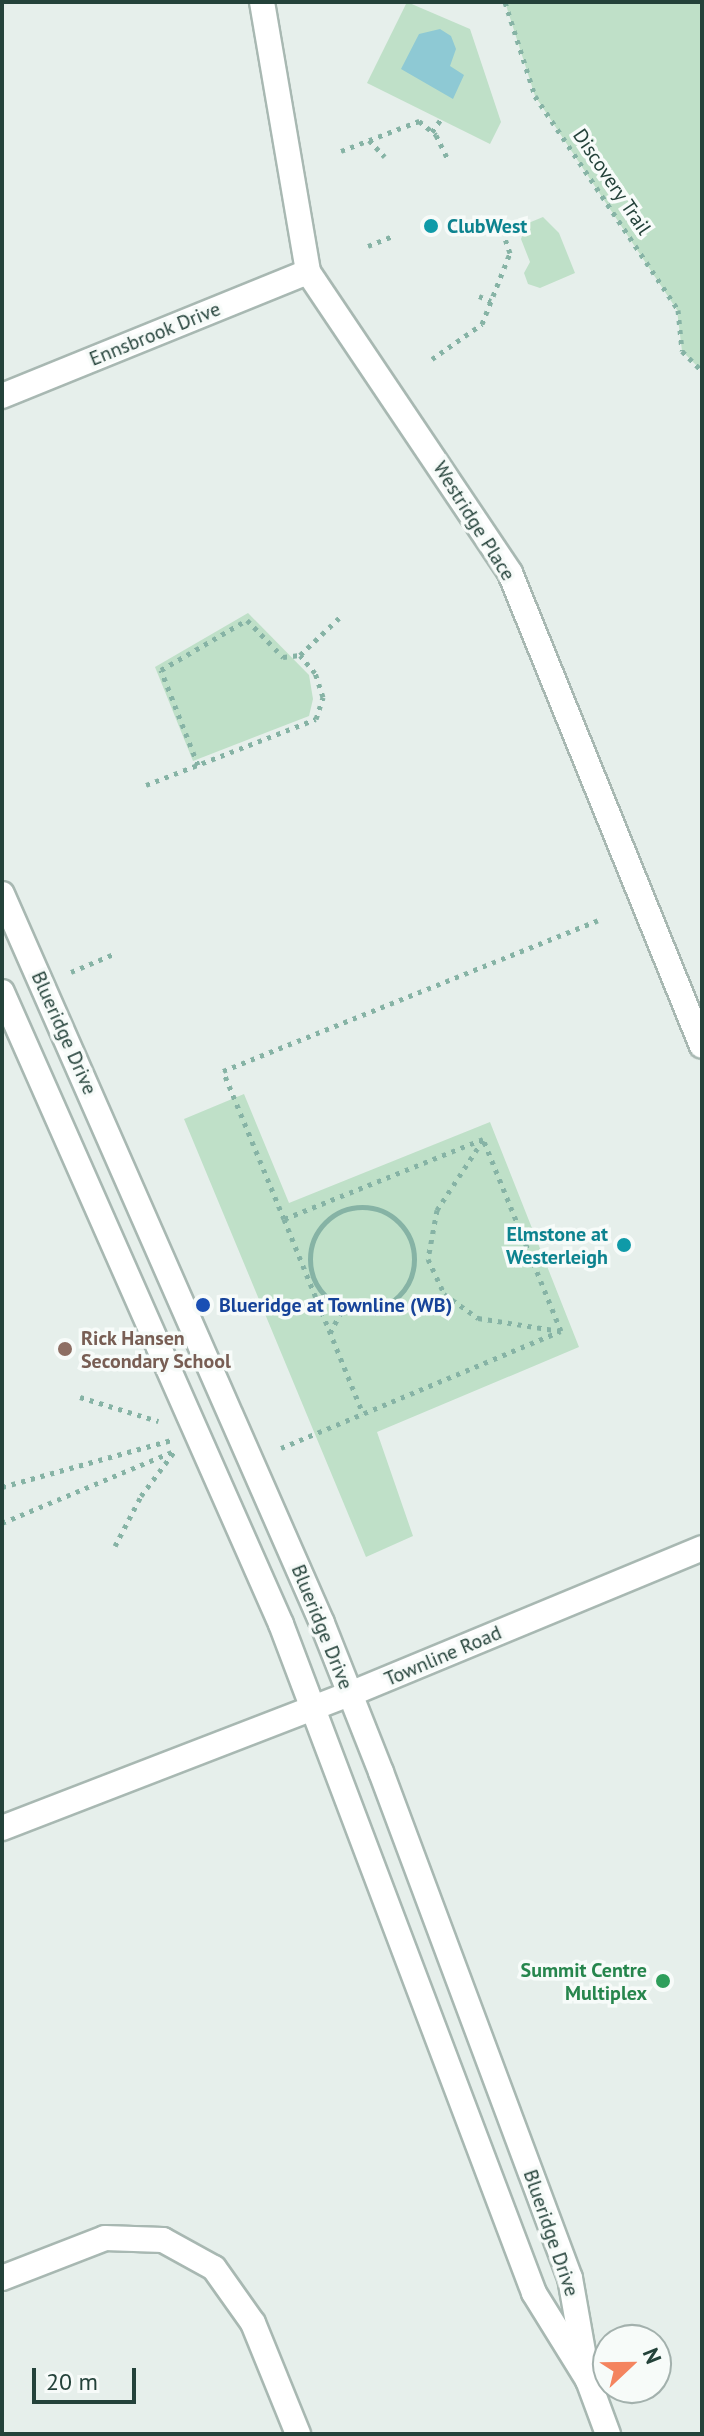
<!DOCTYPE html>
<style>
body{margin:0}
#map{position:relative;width:704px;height:2436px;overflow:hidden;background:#e6efeb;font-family:"PT Sans",sans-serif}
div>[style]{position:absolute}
.green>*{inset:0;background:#bfe0c8}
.water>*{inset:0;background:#8ec9d4}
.path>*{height:5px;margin-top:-2.5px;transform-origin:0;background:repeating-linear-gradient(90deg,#86b3a5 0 4px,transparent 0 10px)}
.path>.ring{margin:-2.5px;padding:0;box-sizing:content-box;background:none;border:5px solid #86b3a5;border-radius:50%}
.roads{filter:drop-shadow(2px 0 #a8b8b2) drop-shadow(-2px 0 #a8b8b2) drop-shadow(0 2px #a8b8b2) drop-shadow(0 -2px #a8b8b2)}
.minor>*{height:24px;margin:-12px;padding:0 12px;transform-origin:12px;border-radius:12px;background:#fff}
.tertiary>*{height:24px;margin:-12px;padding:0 12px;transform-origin:12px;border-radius:12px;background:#fff}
.dots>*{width:22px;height:22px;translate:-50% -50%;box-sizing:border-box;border:4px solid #f7fbf9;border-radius:50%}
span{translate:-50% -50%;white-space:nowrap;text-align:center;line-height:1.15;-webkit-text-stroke:7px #f7fbf9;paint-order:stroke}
.street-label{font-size:20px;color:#24423a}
.culture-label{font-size:20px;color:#0d838f;font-weight:700}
.left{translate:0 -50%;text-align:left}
.right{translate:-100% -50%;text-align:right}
.transit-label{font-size:20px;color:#164399;font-weight:700}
.education-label{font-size:20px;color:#785e54;font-weight:700}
.leisure-label{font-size:20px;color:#27864d;font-weight:700}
.frame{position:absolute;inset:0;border:4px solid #24423a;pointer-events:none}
.north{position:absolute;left:592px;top:2324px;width:80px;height:80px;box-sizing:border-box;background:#f7fbf9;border:2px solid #a3b1ad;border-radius:50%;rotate:68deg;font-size:22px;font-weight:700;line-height:32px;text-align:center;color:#24423a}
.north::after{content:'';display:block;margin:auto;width:28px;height:36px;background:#f4845f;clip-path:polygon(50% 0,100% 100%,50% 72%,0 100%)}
.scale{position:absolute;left:32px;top:2368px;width:104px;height:36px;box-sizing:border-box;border:4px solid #24423a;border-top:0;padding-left:10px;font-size:24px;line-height:28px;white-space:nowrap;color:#24423a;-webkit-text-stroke:6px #f7fbf9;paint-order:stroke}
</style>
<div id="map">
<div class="green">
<i style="clip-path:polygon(407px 2px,470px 29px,501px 122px,490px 144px,367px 83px)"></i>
<i style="clip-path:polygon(505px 2px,702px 2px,702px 371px,682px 351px,677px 310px,535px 96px)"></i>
<i style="clip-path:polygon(543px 217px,559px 233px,575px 273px,540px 288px,528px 284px,524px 273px,530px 262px,521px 239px,526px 224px)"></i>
<i style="clip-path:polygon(248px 613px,309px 675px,313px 699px,309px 716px,193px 761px,155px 667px)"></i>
<i style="clip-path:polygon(244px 1094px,289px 1203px,490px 1122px,579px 1347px,377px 1432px,413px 1536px,366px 1557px,184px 1119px)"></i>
</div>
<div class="water">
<i style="clip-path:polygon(440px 29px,451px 36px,456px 49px,450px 66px,464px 75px,453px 99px,401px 69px,419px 34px)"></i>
</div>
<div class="path">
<i style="left:505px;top:2px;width:99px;rotate:72.3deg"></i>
<i style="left:535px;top:96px;width:257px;rotate:56.2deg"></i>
<i style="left:678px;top:310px;width:41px;rotate:84.4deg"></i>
<i style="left:682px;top:351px;width:28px;rotate:45deg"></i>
<i style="left:432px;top:132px;width:16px;rotate:-55deg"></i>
<i style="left:369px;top:140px;width:23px;rotate:47deg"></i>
<i style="left:341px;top:151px;width:84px;rotate:-21deg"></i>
<i style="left:419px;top:121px;width:22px;rotate:39deg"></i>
<i style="left:436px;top:135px;width:25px;rotate:64deg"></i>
<i style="left:368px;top:246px;width:29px;rotate:-22deg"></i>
<i style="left:479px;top:296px;width:13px;rotate:23deg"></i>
<i style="left:432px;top:359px;width:61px;rotate:-35deg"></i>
<i style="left:482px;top:324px;width:76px;rotate:-68.5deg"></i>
<i style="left:510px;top:253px;width:24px;rotate:-109deg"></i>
<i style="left:198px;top:765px;width:102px;rotate:-111.3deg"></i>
<i style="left:161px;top:670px;width:99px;rotate:-30.2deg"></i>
<i style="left:247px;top:620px;width:52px;rotate:45.8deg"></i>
<i style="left:283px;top:657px;width:17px;rotate:-7deg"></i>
<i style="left:146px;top:785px;width:182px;rotate:-21.2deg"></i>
<i style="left:316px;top:719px;width:23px;rotate:-72deg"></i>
<i style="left:323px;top:697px;width:25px;rotate:-108deg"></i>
<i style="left:315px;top:673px;width:23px;rotate:-130deg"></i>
<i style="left:300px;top:655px;width:54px;rotate:-43.5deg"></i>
<i style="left:71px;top:972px;width:49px;rotate:-22.9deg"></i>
<i style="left:483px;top:1140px;width:84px;rotate:123.3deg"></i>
<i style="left:437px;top:1210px;width:50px;rotate:100.4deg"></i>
<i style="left:428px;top:1259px;width:38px;rotate:65deg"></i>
<i style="left:444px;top:1294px;width:42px;rotate:35.2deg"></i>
<i style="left:478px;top:1318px;width:83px;rotate:9deg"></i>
<i class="ring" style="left:310px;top:1207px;width:99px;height:99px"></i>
<i style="left:284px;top:1219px;width:210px;rotate:67.9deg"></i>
<i style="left:330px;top:1333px;width:30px;rotate:-62deg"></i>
<i style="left:80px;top:1397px;width:82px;rotate:17.1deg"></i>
<i style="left:281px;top:1448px;width:303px;rotate:-22.7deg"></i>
<i style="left:561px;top:1331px;width:207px;rotate:-112.1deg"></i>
<i style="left:483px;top:1139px;width:214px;rotate:158.1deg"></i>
<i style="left:284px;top:1219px;width:160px;rotate:-112.4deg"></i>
<i style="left:223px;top:1071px;width:404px;rotate:-21.9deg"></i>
<i style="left:2px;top:1487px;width:175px;rotate:-15.5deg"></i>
<i style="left:2px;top:1523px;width:184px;rotate:-22.7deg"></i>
<i style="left:115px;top:1546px;width:56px;rotate:-62.5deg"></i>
<i style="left:141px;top:1496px;width:55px;rotate:-53.1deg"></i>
</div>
<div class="roads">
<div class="minor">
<i style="left:262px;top:2px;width:274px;rotate:80.3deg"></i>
<i style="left:308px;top:272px;width:362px;rotate:56.1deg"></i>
<i style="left:510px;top:573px;width:510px;rotate:67.91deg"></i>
<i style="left:2px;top:396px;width:330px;rotate:-22.1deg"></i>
<i style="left:2px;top:2278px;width:110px;rotate:-21.2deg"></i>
<i style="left:105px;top:2238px;width:58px;rotate:2deg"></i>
<i style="left:163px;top:2240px;width:58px;rotate:28.8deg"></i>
<i style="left:214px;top:2268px;width:67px;rotate:54.7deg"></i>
<i style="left:253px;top:2323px;width:120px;rotate:67.9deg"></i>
</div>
<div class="tertiary">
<i style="left:2px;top:894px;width:796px;rotate:66.3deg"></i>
<i style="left:322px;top:1623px;width:160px;rotate:68.4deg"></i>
<i style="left:381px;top:1772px;width:540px;rotate:69.52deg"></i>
<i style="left:570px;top:2278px;width:104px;rotate:80deg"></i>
<i style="left:2px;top:992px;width:691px;rotate:66.18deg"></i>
<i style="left:281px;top:1624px;width:715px;rotate:69.28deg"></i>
<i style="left:534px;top:2293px;width:102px;rotate:58.2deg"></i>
<i style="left:588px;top:2380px;width:58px;rotate:69.7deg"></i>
<i style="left:2px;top:1828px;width:373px;rotate:-21.1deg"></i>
<i style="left:350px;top:1694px;width:381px;rotate:-22.5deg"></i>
</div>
</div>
<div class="dots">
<i style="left:431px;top:226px;background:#0f9aa8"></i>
<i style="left:624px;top:1245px;background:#0f9aa8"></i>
<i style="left:203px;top:1305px;background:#1a4fb4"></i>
<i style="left:65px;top:1349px;background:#8d6e63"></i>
<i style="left:663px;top:1981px;background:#2e9e5b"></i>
</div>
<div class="street-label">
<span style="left:612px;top:182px;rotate:56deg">Discovery Trail</span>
<span style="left:155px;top:334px;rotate:-22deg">Ennsbrook Drive</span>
<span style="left:474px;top:521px;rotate:58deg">Westridge Place</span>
<span style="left:64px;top:1033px;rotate:66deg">Blueridge Drive</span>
<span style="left:322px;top:1627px;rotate:68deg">Blueridge Drive</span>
<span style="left:443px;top:1656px;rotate:-23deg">Townline Road</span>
<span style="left:551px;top:2233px;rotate:71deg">Blueridge Drive</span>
</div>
<div class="culture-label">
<span class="left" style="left:447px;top:226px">ClubWest</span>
<span class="right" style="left:608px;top:1246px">Elmstone at<br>Westerleigh</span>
</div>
<div class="transit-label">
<span class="left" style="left:219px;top:1305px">Blueridge at Townline (WB)</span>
</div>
<div class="education-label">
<span class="left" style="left:81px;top:1350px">Rick Hansen<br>Secondary School</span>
</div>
<div class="leisure-label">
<span class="right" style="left:647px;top:1982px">Summit Centre<br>Multiplex</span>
</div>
<div class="frame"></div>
<div class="north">N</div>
<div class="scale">20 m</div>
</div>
